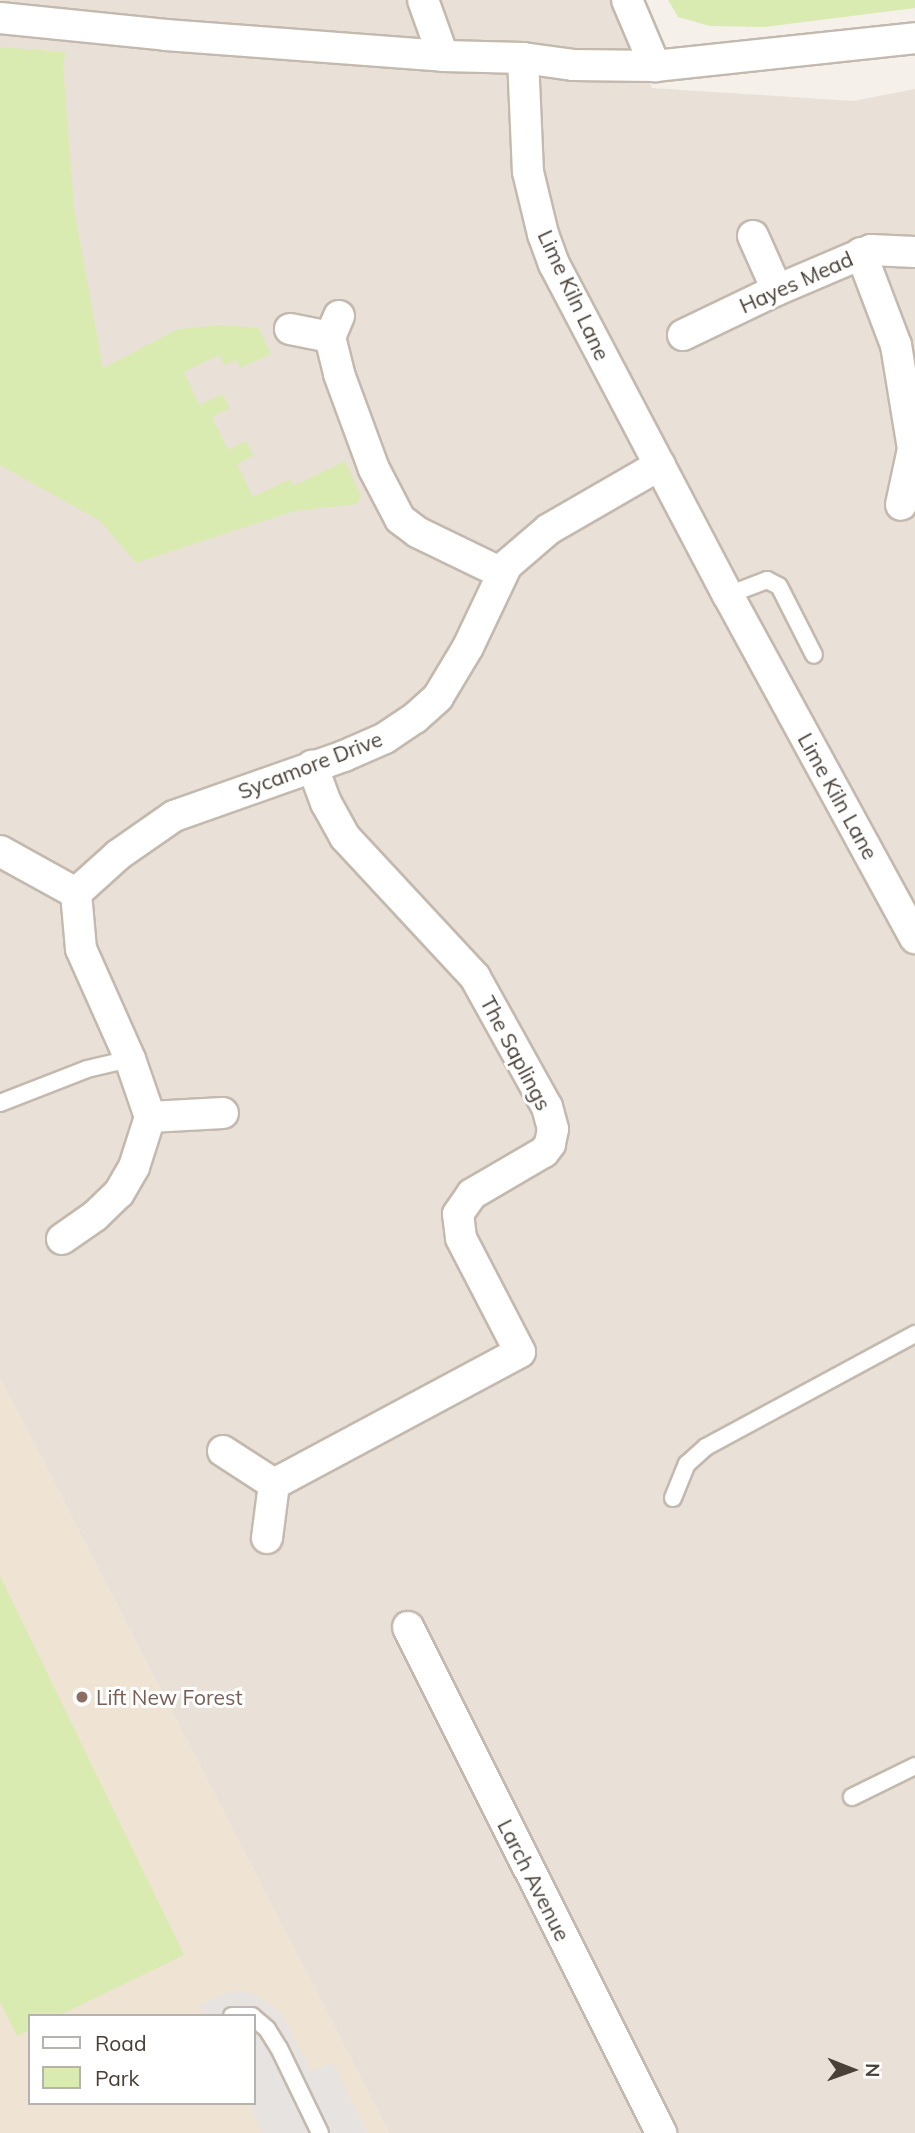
<!DOCTYPE html>
<style>
body{margin:0}
#map{position:relative;width:915px;height:2133px;overflow:hidden;background:#f5f0e9;font-family:Mulish,sans-serif}
div>[style]{position:absolute}
.residential>*{inset:0;background:#e9e1d7}
.education>*{inset:0;background:#efe3d3}
.green>*{inset:0;background:#d9ebb1}
.parking>*{inset:0;background:#e7e3e1}
.roads{filter:drop-shadow(2px 0 #c4b9ae) drop-shadow(-2px 0 #c4b9ae) drop-shadow(0 2px #c4b9ae) drop-shadow(0 -2px #c4b9ae)}
.lane>*{height:16px;margin:-8px;padding:0 8px;transform-origin:8px;border-radius:8px;background:#fff}
.street>*{height:30px;margin:-15px;padding:0 15px;transform-origin:15px;border-radius:15px;background:#fff}
.dots>*{width:19px;height:19px;translate:-50% -50%;box-sizing:border-box;border:4px solid #fff;border-radius:50%}
span{translate:-50% -50%;white-space:nowrap;text-align:center;line-height:1.15;-webkit-text-stroke:6px #fff;paint-order:stroke}
.street-label{font-size:21px;color:#494037}
.education-label{font-size:21px;color:#785e54}
.left{translate:0 -50%;text-align:left}
.legend{position:absolute;left:28px;top:2014px;width:228px;height:91px;box-sizing:border-box;background:#fff;border:2px solid #b6b3af;margin:0;padding:9px 12px;list-style:none;font-size:21px;color:#494037}
.legend li{display:flex;align-items:center;gap:14px;height:35px}
.legend b{width:35px;border:2px solid #b6b3af}
.north{position:absolute;left:817px;top:2035px;width:70px;height:70px;-webkit-text-stroke:5px #fff;paint-order:stroke;rotate:91deg;font-size:19px;font-weight:700;line-height:28px;text-align:center;color:#494037}
.north::after{content:'';display:block;margin:auto;width:24px;height:32px;background:#494037;clip-path:polygon(50% 0,100% 100%,50% 72%,0 100%)}
</style>
<div id="map">
<div class="residential">
<i style="clip-path:polygon(0 0,616px 0,652px 88px,853px 101px,915px 89px,915px 2133px,389px 2133px,0 1378px)"></i>
</div>
<div class="education">
<i style="clip-path:polygon(evenodd,0 1378px,389px 2133px,0 2133px,0 1378px,30px 2016px,254px 2016px,254px 2103px,30px 2103px,30px 2016px)"></i>
</div>
<div class="green">
<i style="clip-path:polygon(668px 0,915px 0,915px 8px,764px 27px,710px 26px,678px 17px)"></i>
<i style="clip-path:polygon(0 47px,66px 52px,63px 64px,74px 209px,103px 368px,178px 329px,221px 325px,259px 328px,271px 354px,240px 368px,236px 360px,224px 365px,219px 355px,184px 372px,199px 405px,222px 394px,230px 408px,212px 417px,228px 450px,246px 441px,250px 448px,253px 456px,237px 464px,253px 497px,290px 479px,293px 486px,345px 461px,361px 496px,357px 504px,294px 511px,136px 563px,100px 521px,0 465px)"></i>
<i style="clip-path:polygon(0 1576px,184px 1955px,58px 2016px,30px 2016px,30px 2030px,17px 2036px,0 2002px)"></i>
</div>
<div class="parking">
<i style="clip-path:polygon(245px 1991px,265px 2001px,282px 2015px,311px 2071px,333px 2063px,367px 2133px,263px 2133px,249px 2103px,254px 2103px,254px 2016px,205px 2016px,200px 2005px,229px 1992px)"></i>
</div>
<div class="roads">
<div class="lane">
<i style="left:728px;top:595px;width:42px;rotate:-21deg"></i>
<i style="left:767px;top:580px;width:13px;rotate:27deg"></i>
<i style="left:779px;top:586px;width:77px;rotate:63.1deg"></i>
<i style="left:0;top:1103px;width:93px;rotate:-21.3deg"></i>
<i style="left:87px;top:1069px;width:44px;rotate:-13.1deg"></i>
<i style="left:673px;top:1498px;width:37px;rotate:-68deg"></i>
<i style="left:687px;top:1464px;width:25px;rotate:-42deg"></i>
<i style="left:706px;top:1447px;width:238px;rotate:-28.4deg"></i>
<i style="left:852px;top:1797px;width:70px;rotate:-26.2deg"></i>
<i style="left:232px;top:2016px;width:20px"></i>
<i style="left:254px;top:2018px;width:17px;rotate:40deg"></i>
<i style="left:267px;top:2029px;width:22px;rotate:58deg"></i>
<i style="left:279px;top:2048px;width:94px;rotate:64.2deg"></i>
</div>
<div class="street">
<i style="left:423px;top:0;width:59px;rotate:70.3deg"></i>
<i style="left:627px;top:0;width:72px;rotate:67deg"></i>
<i style="left:0;top:18px;width:167px;rotate:5.8deg"></i>
<i style="left:166px;top:35px;width:278px;rotate:4.3deg"></i>
<i style="left:443px;top:56px;width:80px;rotate:1.4deg"></i>
<i style="left:523px;top:58px;width:50px;rotate:8deg"></i>
<i style="left:573px;top:65px;width:82px;rotate:0.7deg"></i>
<i style="left:655px;top:66px;width:262px;rotate:-6.1deg"></i>
<i style="left:523px;top:58px;width:114px;rotate:87.5deg"></i>
<i style="left:528px;top:172px;width:64px;rotate:76.4deg"></i>
<i style="left:543px;top:234px;width:32px;rotate:70deg"></i>
<i style="left:554px;top:264px;width:374px;rotate:62.3deg"></i>
<i style="left:728px;top:595px;width:391px;rotate:61.4deg"></i>
<i style="left:753px;top:236px;width:59px;rotate:66deg"></i>
<i style="left:861px;top:253px;width:98px;rotate:69.2deg"></i>
<i style="left:896px;top:345px;width:105px;rotate:80.7deg"></i>
<i style="left:913px;top:449px;width:57px;rotate:102.1deg"></i>
<i style="left:339px;top:316px;width:23px;rotate:113deg"></i>
<i style="left:330px;top:337px;width:38px;rotate:76deg"></i>
<i style="left:339px;top:374px;width:101px;rotate:69.8deg"></i>
<i style="left:374px;top:469px;width:56px;rotate:62.5deg"></i>
<i style="left:400px;top:519px;width:21px;rotate:37deg"></i>
<i style="left:417px;top:532px;width:94px;rotate:25.8deg"></i>
<i style="left:290px;top:329px;width:41px;rotate:11.3deg"></i>
<i style="left:683px;top:335px;width:104px;rotate:-25.6deg"></i>
<i style="left:777px;top:290px;width:102px;rotate:-23.1deg"></i>
<i style="left:871px;top:250px;width:44px;rotate:2.6deg"></i>
<i style="left:0;top:851px;width:87px;rotate:28.9deg"></i>
<i style="left:76px;top:893px;width:57px;rotate:-42.1deg"></i>
<i style="left:118px;top:855px;width:68px;rotate:-34.9deg"></i>
<i style="left:174px;top:816px;width:180px;rotate:-19.4deg"></i>
<i style="left:344px;top:756px;width:45px;rotate:-23.7deg"></i>
<i style="left:385px;top:738px;width:36px;rotate:-34deg"></i>
<i style="left:415px;top:718px;width:31px;rotate:-42deg"></i>
<i style="left:438px;top:697px;width:58px;rotate:-59deg"></i>
<i style="left:468px;top:647px;width:91px;rotate:-64.6deg"></i>
<i style="left:507px;top:565px;width:55px;rotate:-40.6deg"></i>
<i style="left:549px;top:529px;width:128px;rotate:-30deg"></i>
<i style="left:150px;top:1117px;width:73px;rotate:-3.1deg"></i>
<i style="left:62px;top:1239px;width:40px;rotate:-34.9deg"></i>
<i style="left:95px;top:1216px;width:33px;rotate:-44deg"></i>
<i style="left:119px;top:1193px;width:30px;rotate:-60deg"></i>
<i style="left:134px;top:1167px;width:52px;rotate:-72.3deg"></i>
<i style="left:150px;top:1117px;width:61px;rotate:-109deg"></i>
<i style="left:130px;top:1059px;width:120px;rotate:-114deg"></i>
<i style="left:81px;top:949px;width:56px;rotate:-95.1deg"></i>
<i style="left:223px;top:1451px;width:61px;rotate:32.9deg"></i>
<i style="left:274px;top:1484px;width:279px;rotate:-28.2deg"></i>
<i style="left:520px;top:1352px;width:128px;rotate:-117.4deg"></i>
<i style="left:461px;top:1238px;width:24px;rotate:-97deg"></i>
<i style="left:458px;top:1214px;width:24px;rotate:-55deg"></i>
<i style="left:472px;top:1194px;width:83px;rotate:-30.3deg"></i>
<i style="left:544px;top:1152px;width:10px;rotate:-53deg"></i>
<i style="left:550px;top:1144px;width:15px;rotate:-79deg"></i>
<i style="left:553px;top:1129px;width:23px;rotate:-105deg"></i>
<i style="left:547px;top:1107px;width:149px;rotate:-119deg"></i>
<i style="left:475px;top:977px;width:191px;rotate:-132.9deg"></i>
<i style="left:345px;top:837px;width:39px;rotate:-119deg"></i>
<i style="left:326px;top:803px;width:40px;rotate:-110.2deg"></i>
<i style="left:267px;top:1538px;width:54px;rotate:-82.6deg"></i>
<i style="left:408px;top:1627px;width:566px;rotate:63.43deg"></i>
</div>
</div>
<div class="dots">
<i style="left:82px;top:1697px;background:#8d6e63"></i>
</div>
<div class="street-label">
<span style="left:796px;top:282px;rotate:-24deg">Hayes Mead</span>
<span style="left:574px;top:295px;rotate:65deg">Lime Kiln Lane</span>
<span style="left:310px;top:765px;rotate:-21deg">Sycamore Drive</span>
<span style="left:838px;top:796px;rotate:61deg">Lime Kiln Lane</span>
<span style="left:516px;top:1053px;rotate:62deg">The Saplings</span>
<span style="left:534px;top:1880px;rotate:63deg">Larch Avenue</span>
</div>
<div class="education-label">
<span class="left" style="left:96px;top:1697px">Lift New Forest</span>
</div>
<ul class="legend">
<li><b style="height:9px;background:#fff"></b>Road</li>
<li><b style="height:19px;background:#d9ebb1"></b>Park</li>
</ul>
<div class="north">N</div>
</div>
